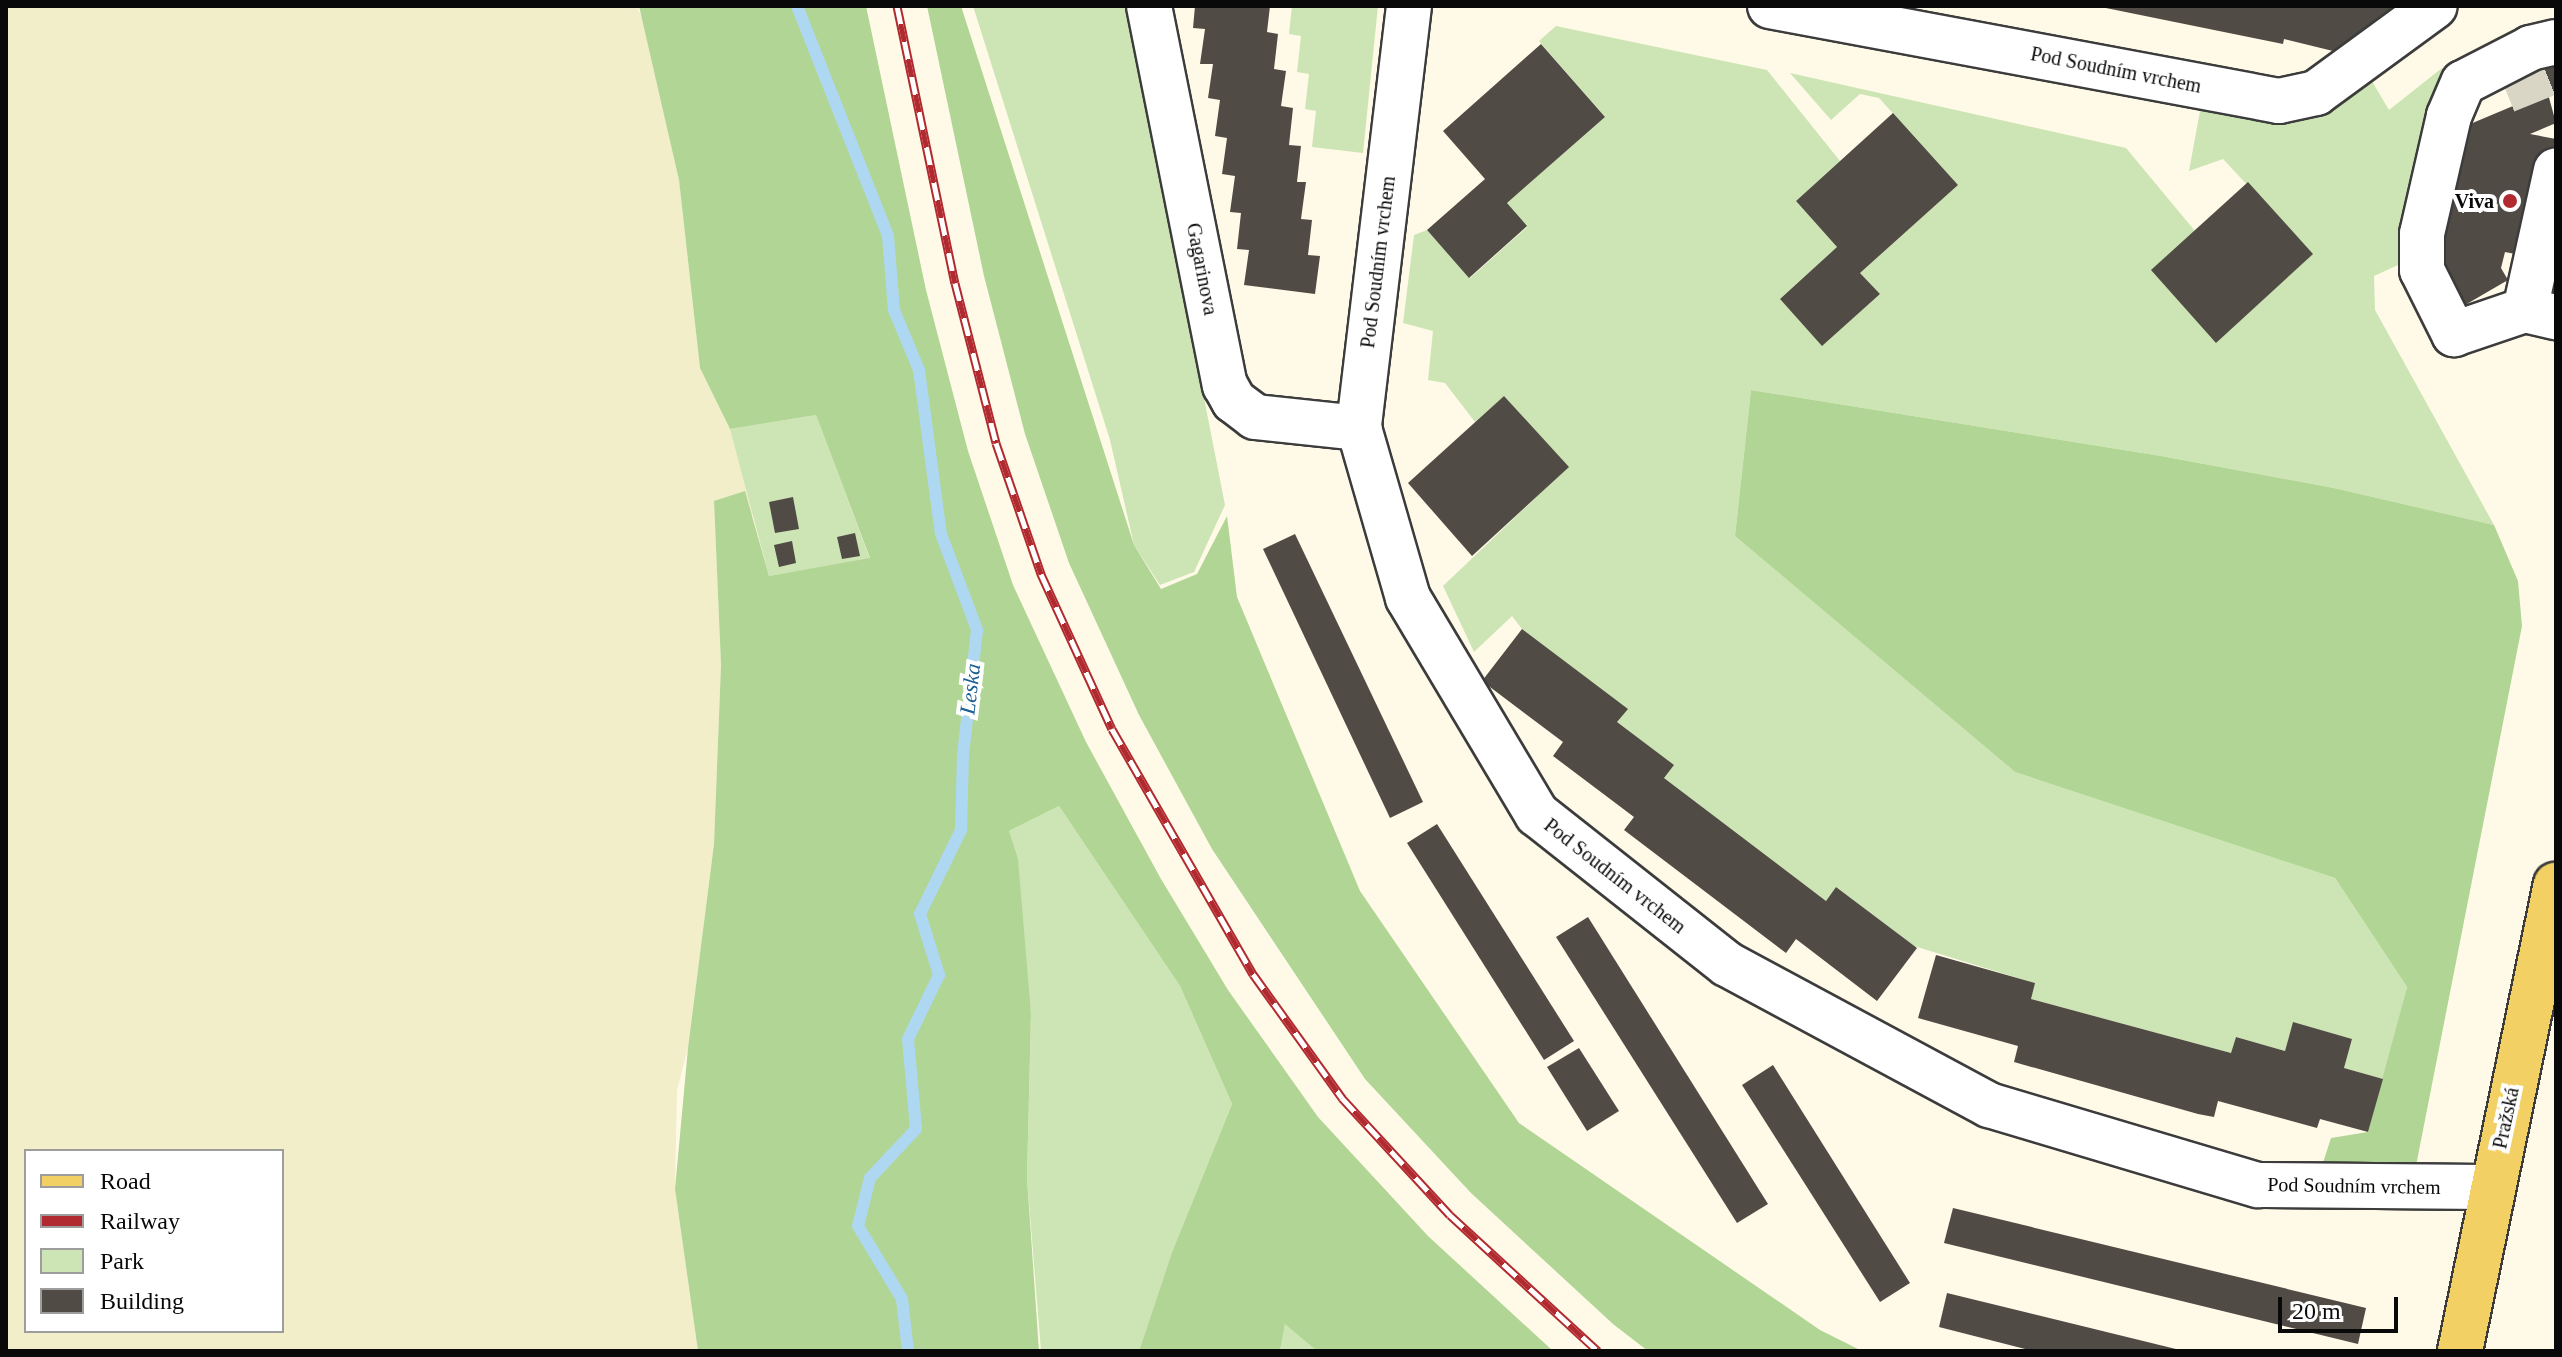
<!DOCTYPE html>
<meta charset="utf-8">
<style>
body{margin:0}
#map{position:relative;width:2562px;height:1357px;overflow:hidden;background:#fefae7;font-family:"Times New Roman",serif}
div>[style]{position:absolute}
.farmland>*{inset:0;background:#f2eec9}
.green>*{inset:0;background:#cde5b4}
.forest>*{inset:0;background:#b1d594}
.stream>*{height:12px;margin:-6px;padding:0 6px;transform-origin:6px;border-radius:6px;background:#aed8f2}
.building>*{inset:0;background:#514b46}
.minor-tunnel>*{height:44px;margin-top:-22px;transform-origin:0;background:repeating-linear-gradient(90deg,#d9d6c6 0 44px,transparent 0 66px)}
.roads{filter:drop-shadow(2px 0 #3c3c3c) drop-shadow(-2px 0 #3c3c3c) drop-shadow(0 2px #3c3c3c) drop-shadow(0 -2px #3c3c3c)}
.minor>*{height:44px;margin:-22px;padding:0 22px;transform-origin:22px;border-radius:22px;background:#fff}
.major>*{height:44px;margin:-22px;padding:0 22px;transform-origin:22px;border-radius:22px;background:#f2d063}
.rail>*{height:9px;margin-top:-4.5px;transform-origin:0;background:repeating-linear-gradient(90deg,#fff 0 18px,#b12a2f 0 36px);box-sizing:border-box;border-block:2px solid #b12a2f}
.dots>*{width:22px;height:22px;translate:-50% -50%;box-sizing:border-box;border:4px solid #fff;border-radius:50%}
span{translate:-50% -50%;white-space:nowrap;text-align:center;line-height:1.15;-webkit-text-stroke:8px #fff;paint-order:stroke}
.street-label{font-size:20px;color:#090909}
.poi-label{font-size:20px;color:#090909;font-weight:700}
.right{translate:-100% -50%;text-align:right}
.water-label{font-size:22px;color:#1b5e93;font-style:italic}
.frame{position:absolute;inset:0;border:8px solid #090909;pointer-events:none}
.legend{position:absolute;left:24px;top:1149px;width:260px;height:184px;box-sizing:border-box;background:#fff;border:2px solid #9d9d9d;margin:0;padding:10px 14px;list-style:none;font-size:24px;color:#090909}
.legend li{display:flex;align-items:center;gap:16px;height:40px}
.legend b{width:40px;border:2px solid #9d9d9d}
.scale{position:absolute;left:2278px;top:1297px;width:120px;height:36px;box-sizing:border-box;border:4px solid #090909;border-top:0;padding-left:10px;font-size:24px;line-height:28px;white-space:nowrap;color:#090909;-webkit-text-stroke:6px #fff;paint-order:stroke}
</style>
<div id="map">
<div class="farmland">
<i style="clip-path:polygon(evenodd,6px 6px,637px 6px,646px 28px,679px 180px,700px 368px,730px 429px,816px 415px,870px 559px,714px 501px,721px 665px,714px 844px,688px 1048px,677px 1090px,675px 1189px,698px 1351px,6px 1351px,6px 6px,26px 1151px,282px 1151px,282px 1331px,26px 1331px,26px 1151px)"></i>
</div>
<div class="green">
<i style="clip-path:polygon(973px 6px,1127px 6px,1225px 505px,1194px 572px,1160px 585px,1134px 545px,1110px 440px)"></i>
<i style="clip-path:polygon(1292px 6px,1378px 6px,1363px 153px,1312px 147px,1316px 111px,1305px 109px,1309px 74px,1297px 72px,1301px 36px,1289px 34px)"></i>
<i style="clip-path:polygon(1556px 26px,1767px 70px,1840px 161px,1796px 201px,1837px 247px,1780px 299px,1822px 345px,1880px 294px,1860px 273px,1958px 185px,1879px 98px,1860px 94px,1831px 120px,1790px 73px,2126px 148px,2195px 231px,2312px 254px,2223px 159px,2189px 171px,2200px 111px,2285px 114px,2367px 73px,2389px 110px,2442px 68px,2398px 265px,2374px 276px,2375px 310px,2494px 525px,2334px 488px,2161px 456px,1751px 390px,1735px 536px,2015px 772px,2335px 878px,2407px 987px,2383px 1079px,2344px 1068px,2352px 1039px,2293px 1023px,2285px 1051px,2236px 1037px,2231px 1053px,2031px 999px,2034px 983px,1914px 946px,1836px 887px,1826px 901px,1664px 778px,1673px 765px,1617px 722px,1627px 709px,1522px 629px,1512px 616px,1474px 652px,1443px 586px,1568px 467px,1504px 396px,1475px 422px,1445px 383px,1428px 380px,1433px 331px,1403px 323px,1414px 235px,1427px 230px,1470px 278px,1527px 227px,1507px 203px,1605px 117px,1539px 41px)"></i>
<i style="clip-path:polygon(816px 415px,870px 559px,769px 576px,730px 429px)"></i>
<i style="clip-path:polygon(1059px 806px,1180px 986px,1232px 1104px,1172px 1252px,1139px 1351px,1041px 1351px,1027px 1178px,1031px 1014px,1009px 831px)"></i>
<i style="clip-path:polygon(1285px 1323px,1317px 1351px,1280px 1351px)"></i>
</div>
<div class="forest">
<i style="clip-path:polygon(639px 6px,866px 6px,926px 290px,968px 451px,1013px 585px,1086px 742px,1161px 879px,1228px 990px,1318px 1117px,1428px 1236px,1553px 1351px,1317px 1351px,1285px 1324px,1280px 1351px,1139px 1351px,1172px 1252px,1232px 1104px,1180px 986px,1059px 806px,1009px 831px,1018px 859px,1031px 1014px,1027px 1178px,1039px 1351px,698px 1351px,675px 1189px,688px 1048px,714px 844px,721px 665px,714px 501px,745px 491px,769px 576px,870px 558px,816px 415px,730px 429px,700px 368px,679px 180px)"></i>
<i style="clip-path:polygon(927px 6px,961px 6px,1134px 545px,1161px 589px,1197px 574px,1227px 516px,1237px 597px,1360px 891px,1519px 1123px,1820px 1330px,1862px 1351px,1648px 1351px,1613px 1324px,1471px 1193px,1365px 1079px,1212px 849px,1139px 715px,1069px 563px,1025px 434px,984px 276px)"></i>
<i style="clip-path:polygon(1751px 390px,2161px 456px,2334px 488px,2494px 525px,2518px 581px,2522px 626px,2414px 1176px,2319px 1175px,2331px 1138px,2368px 1132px,2407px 987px,2335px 878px,2015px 772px,1735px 536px)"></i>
</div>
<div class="stream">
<i style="left:797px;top:6px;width:247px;rotate:68.4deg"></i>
<i style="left:888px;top:236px;width:74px;rotate:85.4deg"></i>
<i style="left:894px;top:310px;width:65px;rotate:67.4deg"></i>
<i style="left:919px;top:370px;width:165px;rotate:82.4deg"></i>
<i style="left:941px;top:534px;width:103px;rotate:69.4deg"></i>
<i style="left:977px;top:630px;width:125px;rotate:96.4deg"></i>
<i style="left:963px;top:754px;width:76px;rotate:91.5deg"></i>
<i style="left:961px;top:830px;width:93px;rotate:116deg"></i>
<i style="left:920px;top:914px;width:64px;rotate:72.7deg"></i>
<i style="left:939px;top:975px;width:71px;rotate:115.8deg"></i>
<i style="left:908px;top:1039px;width:90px;rotate:84.9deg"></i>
<i style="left:916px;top:1129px;width:67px;rotate:133.2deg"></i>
<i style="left:870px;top:1178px;width:49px;rotate:104deg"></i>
<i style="left:858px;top:1226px;width:85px;rotate:58.9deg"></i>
<i style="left:902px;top:1299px;width:52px;rotate:83.4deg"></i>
</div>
<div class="building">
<i style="clip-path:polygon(1195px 6px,1270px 6px,1267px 32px,1278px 34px,1274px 69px,1286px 71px,1281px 106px,1293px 108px,1289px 145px,1301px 146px,1297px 182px,1306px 182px,1301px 219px,1312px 220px,1308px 255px,1320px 256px,1315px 294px,1244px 285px,1249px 250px,1237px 249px,1241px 213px,1230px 212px,1235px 176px,1222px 174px,1227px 138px,1215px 136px,1220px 100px,1208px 98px,1213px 64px,1200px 64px,1205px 29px,1193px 28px)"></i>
<i style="clip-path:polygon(2096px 6px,2394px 6px,2333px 51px,2284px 39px,2283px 44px)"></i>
<i style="clip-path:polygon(1541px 44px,1605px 117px,1507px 203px,1527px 226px,1469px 278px,1427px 230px,1485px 179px,1443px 131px)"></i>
<i style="clip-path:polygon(2556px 57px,2556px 91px,2548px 94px,2556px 123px,2530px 134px,2556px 139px,2556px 262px,2505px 252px,2501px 268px,2508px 280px,2465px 305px,2436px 254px,2463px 127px,2513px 106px,2502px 80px)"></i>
<i style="clip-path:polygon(1893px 113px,1958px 185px,1860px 273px,1880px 294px,1822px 346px,1780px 299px,1837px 247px,1796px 201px)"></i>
<i style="clip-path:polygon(2248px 182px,2313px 254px,2216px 343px,2151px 270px)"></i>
<i style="clip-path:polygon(1504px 396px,1569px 467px,1472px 556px,1408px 483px)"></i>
<i style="clip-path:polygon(793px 497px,799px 529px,775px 533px,769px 502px)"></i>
<i style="clip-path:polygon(855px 533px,860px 556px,842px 559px,837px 537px)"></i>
<i style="clip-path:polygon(1295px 534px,1423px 802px,1390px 818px,1263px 549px)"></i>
<i style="clip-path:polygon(792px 541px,796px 563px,779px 567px,774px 545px)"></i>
<i style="clip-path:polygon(1522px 629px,1628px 709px,1617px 722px,1674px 765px,1664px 778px,1826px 901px,1836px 887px,1917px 948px,1877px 1001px,1796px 939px,1786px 953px,1624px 830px,1634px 817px,1553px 756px,1563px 742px,1482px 681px)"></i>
<i style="clip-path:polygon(1437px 824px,1574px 1041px,1544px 1060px,1407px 843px)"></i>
<i style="clip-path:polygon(1588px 917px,1768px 1204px,1737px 1223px,1556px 937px)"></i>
<i style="clip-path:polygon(1936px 955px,2035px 983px,2031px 999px,2231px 1053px,2236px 1037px,2285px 1051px,2293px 1022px,2352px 1039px,2344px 1068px,2383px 1079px,2368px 1132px,2320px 1119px,2317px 1128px,2218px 1101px,2214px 1117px,2198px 1114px,2014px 1062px,2018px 1046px,1918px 1018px)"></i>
<i style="clip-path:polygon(1579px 1048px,1619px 1111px,1587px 1131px,1547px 1067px)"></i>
<i style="clip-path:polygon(1773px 1065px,1910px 1283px,1880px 1302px,1742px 1085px)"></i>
<i style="clip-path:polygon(1953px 1208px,2366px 1308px,2358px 1344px,1944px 1243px)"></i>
<i style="clip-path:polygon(1947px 1293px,2180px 1350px,2180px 1351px,2033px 1351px,1939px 1327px)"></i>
</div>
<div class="minor-tunnel">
<i style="left:2506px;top:91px;width:54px;rotate:-21.8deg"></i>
</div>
<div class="roads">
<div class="minor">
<i style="left:1149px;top:6px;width:387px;rotate:78.7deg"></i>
<i style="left:1225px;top:385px;width:18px;rotate:61deg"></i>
<i style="left:1234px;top:401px;width:26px;rotate:37deg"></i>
<i style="left:1255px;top:417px;width:105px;rotate:6deg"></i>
<i style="left:1409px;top:6px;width:425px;rotate:96.8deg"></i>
<i style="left:1359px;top:428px;width:177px;rotate:73.9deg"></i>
<i style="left:1408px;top:598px;width:252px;rotate:59.2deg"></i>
<i style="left:1537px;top:814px;width:242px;rotate:38.3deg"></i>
<i style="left:1727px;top:964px;width:298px;rotate:28.3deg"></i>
<i style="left:1989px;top:1105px;width:281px;rotate:16.6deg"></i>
<i style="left:2258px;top:1185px;width:233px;rotate:0.5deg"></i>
<i style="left:1770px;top:6px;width:518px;rotate:10.57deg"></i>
<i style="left:2279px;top:101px;width:38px;rotate:-12deg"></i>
<i style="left:2316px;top:93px;width:147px;rotate:-36.2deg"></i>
<i style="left:2556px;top:42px;width:26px;rotate:167deg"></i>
<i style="left:2531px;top:48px;width:76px;rotate:152.8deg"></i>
<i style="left:2463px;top:83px;width:36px;rotate:113deg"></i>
<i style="left:2449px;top:116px;width:121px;rotate:102.9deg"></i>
<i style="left:2422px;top:234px;width:36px;rotate:90deg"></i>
<i style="left:2422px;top:270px;width:72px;rotate:63.4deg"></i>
<i style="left:2454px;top:334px;width:75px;rotate:-18.7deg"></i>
<i style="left:2525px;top:310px;width:32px;rotate:13deg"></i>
<i style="left:2525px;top:310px;width:143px;rotate:-77.5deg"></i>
</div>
<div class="major">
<i style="left:2460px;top:1351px;width:476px;rotate:-78.4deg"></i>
</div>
</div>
<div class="rail">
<i style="left:897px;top:6px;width:283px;rotate:78.2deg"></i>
<i style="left:955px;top:283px;width:165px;rotate:75.6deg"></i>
<i style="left:996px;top:443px;width:139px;rotate:71deg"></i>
<i style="left:1041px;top:574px;width:170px;rotate:65.4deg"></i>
<i style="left:1112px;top:729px;width:283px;rotate:60.1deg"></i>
<i style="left:1253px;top:974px;width:153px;rotate:54.3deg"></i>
<i style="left:1342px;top:1098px;width:159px;rotate:47.3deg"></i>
<i style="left:1450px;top:1215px;width:201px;rotate:42.6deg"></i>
</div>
<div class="dots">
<i style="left:2510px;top:201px;background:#b12a2f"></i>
</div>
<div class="street-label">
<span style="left:2116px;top:70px;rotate:11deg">Pod Soudním vrchem</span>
<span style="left:1378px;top:262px;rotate:-83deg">Pod Soudním vrchem</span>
<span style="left:1202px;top:269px;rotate:79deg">Gagarinova</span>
<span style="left:1615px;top:876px;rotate:38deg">Pod Soudním vrchem</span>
<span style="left:2506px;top:1118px;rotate:-78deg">Pražská</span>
<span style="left:2354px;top:1186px;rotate:1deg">Pod Soudním vrchem</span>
</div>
<div class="poi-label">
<span class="right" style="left:2494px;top:201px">Viva</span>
</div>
<div class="water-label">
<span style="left:970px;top:689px;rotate:-83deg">Leska</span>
</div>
<div class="frame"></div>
<ul class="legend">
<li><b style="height:10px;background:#f2d063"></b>Road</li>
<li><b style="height:10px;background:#b12a2f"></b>Railway</li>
<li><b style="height:22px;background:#cde5b4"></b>Park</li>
<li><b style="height:22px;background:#514b46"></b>Building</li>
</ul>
<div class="scale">20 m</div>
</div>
